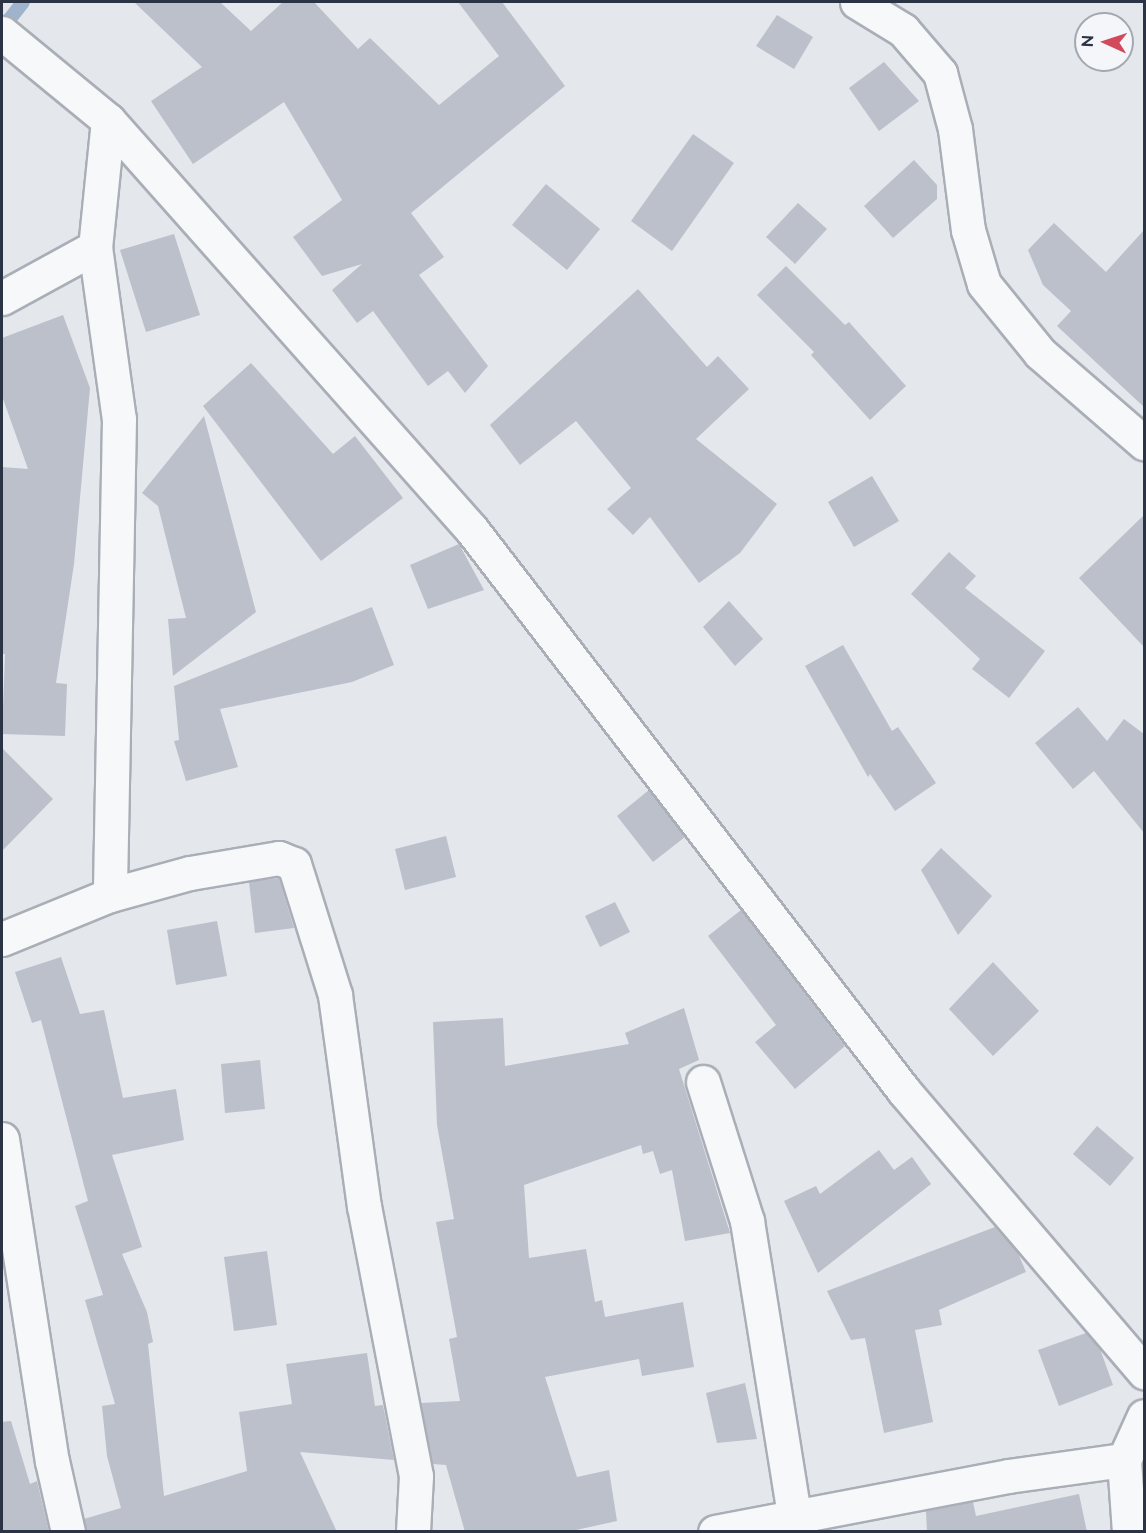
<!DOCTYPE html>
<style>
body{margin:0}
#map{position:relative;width:1146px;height:1533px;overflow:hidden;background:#e4e7ec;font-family:Raleway,sans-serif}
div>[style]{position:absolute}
.stream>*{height:14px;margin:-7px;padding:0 7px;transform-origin:7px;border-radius:7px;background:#9fb4cc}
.building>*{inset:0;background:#bbc0ca}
.roads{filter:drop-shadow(2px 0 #a9aeb7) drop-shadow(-2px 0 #a9aeb7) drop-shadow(0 2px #a9aeb7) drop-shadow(0 -2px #a9aeb7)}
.minor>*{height:33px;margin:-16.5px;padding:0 16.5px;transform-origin:16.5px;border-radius:16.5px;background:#f7f8fa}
span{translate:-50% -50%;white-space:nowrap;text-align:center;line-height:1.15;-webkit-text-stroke:4.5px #f4f6f9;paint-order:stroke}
.frame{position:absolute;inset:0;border:3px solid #2b3445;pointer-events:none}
.north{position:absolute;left:1074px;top:12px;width:60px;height:60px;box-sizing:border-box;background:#f4f6f9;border:2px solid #a4a8b1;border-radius:50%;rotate:273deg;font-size:16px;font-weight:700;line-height:24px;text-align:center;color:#2b3445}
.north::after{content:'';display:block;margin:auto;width:21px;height:27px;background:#d1495b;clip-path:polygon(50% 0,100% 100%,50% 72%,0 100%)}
</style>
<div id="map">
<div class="stream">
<i style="left:2px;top:29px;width:34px;rotate:-52deg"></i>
</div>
<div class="building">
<i style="clip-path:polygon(134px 2px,220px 2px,251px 31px,283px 2px,314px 2px,358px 49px,370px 38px,439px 105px,499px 56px,458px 2px,502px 2px,565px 86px,411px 213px,444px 257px,419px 275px,488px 366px,465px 393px,448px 371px,428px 386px,373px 311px,357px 323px,332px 290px,362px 264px,322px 276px,293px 237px,342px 200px,284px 102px,193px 164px,151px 101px,202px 67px)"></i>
<i style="clip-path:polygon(777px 15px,813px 37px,794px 69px,756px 46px)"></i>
<i style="clip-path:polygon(884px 62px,919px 101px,879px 131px,849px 88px)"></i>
<i style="clip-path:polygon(693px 134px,734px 163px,672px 251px,631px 221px)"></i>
<i style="clip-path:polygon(914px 160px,937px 185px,937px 199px,893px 238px,864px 206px)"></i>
<i style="clip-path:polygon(546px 184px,600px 229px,567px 270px,512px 225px)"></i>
<i style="clip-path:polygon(798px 203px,827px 229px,795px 264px,766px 237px)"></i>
<i style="clip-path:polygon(1054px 223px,1106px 272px,1144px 230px,1144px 407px,1057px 326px,1071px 311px,1043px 285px,1028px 250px)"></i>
<i style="clip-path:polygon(174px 234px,200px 315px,146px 332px,120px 250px)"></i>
<i style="clip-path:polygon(786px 266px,845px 325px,849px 322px,906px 386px,870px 420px,811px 355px,814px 352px,757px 295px)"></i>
<i style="clip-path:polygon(638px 289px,707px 367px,718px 356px,749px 389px,696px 439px,777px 504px,740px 553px,699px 583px,650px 517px,633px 535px,607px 509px,631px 488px,576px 421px,520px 465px,490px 425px)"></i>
<i style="clip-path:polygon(63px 315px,90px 388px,74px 564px,56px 683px,67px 684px,65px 736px,2px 734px,5px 654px,2px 654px,2px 467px,28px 469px,2px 396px,2px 338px)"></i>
<i style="clip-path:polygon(251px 363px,333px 454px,355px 436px,403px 498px,321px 561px,203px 406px)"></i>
<i style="clip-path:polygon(204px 416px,256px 612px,173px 676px,168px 619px,186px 618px,158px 506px,142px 493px)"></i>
<i style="clip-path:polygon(872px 476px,899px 521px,854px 547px,828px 502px)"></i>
<i style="clip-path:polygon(1144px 515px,1144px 647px,1079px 578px)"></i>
<i style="clip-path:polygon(459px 544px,484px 590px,428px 609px,410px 565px)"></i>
<i style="clip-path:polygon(949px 552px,976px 576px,965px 588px,1045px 651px,1009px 698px,972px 669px,980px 659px,911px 594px)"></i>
<i style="clip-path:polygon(729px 601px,763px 639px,735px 666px,703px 627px)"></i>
<i style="clip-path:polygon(372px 607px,394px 665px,352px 682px,220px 709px,238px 767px,186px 781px,174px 741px,179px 740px,174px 686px)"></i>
<i style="clip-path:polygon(843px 645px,892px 731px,898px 727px,936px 783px,895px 811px,870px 774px,868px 777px,805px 666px)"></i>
<i style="clip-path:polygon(1078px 707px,1107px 741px,1124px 719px,1144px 734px,1144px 833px,1094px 771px,1073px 789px,1035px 743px)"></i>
<i style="clip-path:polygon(2px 748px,53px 799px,2px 851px)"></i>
<i style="clip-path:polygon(649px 790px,685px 837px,653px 862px,617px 816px)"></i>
<i style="clip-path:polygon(446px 836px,456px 877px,405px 890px,395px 849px)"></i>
<i style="clip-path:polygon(941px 848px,992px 896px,958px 935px,921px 870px)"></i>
<i style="clip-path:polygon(279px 878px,294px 928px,255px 933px,249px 882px)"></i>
<i style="clip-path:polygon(615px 902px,630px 932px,600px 947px,585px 916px)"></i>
<i style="clip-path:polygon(741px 910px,845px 1046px,795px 1089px,755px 1042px,776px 1025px,708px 936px)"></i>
<i style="clip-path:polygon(217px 921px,227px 976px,176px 985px,167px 930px)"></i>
<i style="clip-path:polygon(61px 957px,80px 1014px,104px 1010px,123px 1098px,176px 1089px,184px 1140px,112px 1155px,142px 1247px,122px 1254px,147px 1312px,153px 1342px,148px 1344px,164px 1496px,247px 1471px,239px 1412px,292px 1404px,286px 1364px,367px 1353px,375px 1406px,383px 1405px,394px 1460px,300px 1452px,337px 1532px,86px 1532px,84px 1519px,121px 1508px,107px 1456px,102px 1406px,115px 1404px,85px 1300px,103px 1295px,75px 1206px,88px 1201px,41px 1020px,32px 1023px,15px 972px)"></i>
<i style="clip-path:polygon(993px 962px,1039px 1011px,993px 1056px,949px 1009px)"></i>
<i style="clip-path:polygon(684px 1008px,699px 1060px,679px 1069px,730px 1233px,685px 1241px,672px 1170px,660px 1174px,653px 1151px,643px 1154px,641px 1145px,524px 1185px,529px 1258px,586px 1249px,595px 1302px,602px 1300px,605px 1317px,683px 1302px,694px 1367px,642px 1376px,639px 1359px,545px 1377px,577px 1477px,609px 1470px,617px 1521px,567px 1532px,465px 1532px,446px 1465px,433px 1464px,421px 1403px,460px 1401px,449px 1339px,457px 1337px,436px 1222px,454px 1219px,437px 1125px,433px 1022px,503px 1018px,505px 1066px,629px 1044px,625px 1033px)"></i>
<i style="clip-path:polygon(260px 1060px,265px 1109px,225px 1113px,221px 1064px)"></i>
<i style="clip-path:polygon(1097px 1126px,1134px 1158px,1110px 1186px,1073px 1154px)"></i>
<i style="clip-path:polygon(879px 1150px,894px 1170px,912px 1157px,931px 1184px,818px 1273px,784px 1201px,816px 1186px,820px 1194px)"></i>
<i style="clip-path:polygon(995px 1227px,1018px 1253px,1026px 1272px,939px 1310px,942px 1325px,915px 1330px,933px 1422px,884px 1433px,865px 1338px,851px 1340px,827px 1291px)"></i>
<i style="clip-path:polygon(267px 1251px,277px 1325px,234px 1331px,224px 1257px)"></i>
<i style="clip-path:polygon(1086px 1333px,1100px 1349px,1113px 1385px,1059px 1406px,1038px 1350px)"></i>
<i style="clip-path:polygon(745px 1383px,757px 1439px,717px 1443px,706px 1393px)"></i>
<i style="clip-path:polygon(11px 1421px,30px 1484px,37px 1481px,49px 1532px,2px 1532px,2px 1422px)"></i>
<i style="clip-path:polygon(1079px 1494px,1087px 1532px,927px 1532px,926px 1511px,973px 1502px,976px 1516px)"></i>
</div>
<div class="roads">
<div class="minor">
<i style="left:857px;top:2px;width:54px;rotate:31.3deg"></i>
<i style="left:903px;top:30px;width:57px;rotate:49.3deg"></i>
<i style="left:940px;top:73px;width:58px;rotate:75deg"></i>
<i style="left:955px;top:129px;width:102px;rotate:82.7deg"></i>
<i style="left:968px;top:230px;width:56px;rotate:73.5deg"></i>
<i style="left:984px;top:284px;width:89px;rotate:50.9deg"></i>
<i style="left:1040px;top:353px;width:138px;rotate:40.9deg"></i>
<i style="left:2px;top:33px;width:137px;rotate:39.4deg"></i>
<i style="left:108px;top:120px;width:548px;rotate:48.4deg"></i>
<i style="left:472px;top:530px;width:708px;rotate:52.4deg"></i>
<i style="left:904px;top:1091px;width:370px;rotate:49.5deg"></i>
<i style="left:108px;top:120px;width:128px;rotate:95.8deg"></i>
<i style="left:95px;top:247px;width:174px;rotate:82.1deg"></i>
<i style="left:119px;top:419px;width:476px;rotate:91.1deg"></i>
<i style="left:2px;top:298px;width:106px;rotate:-28.7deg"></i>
<i style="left:2px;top:939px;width:117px;rotate:-22.2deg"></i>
<i style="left:110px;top:895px;width:83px;rotate:-15.4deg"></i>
<i style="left:190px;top:873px;width:90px;rotate:-9.6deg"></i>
<i style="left:279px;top:858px;width:16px;rotate:22deg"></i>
<i style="left:294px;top:864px;width:137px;rotate:72.6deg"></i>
<i style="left:335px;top:995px;width:213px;rotate:82.2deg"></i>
<i style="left:364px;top:1206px;width:275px;rotate:79.1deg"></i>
<i style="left:416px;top:1476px;width:56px;rotate:93.1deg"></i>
<i style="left:703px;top:1082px;width:146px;rotate:72.4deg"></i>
<i style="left:747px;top:1221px;width:315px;rotate:80.9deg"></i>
<i style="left:2px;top:1139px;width:326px;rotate:81.2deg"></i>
<i style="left:52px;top:1461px;width:73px;rotate:77.3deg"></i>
<i style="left:715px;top:1532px;width:298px;rotate:-10.8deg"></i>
<i style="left:1008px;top:1476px;width:117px;rotate:-7.9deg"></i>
<i style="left:1129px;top:1532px;width:72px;rotate:-94deg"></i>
<i style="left:1124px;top:1460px;width:48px;rotate:-65.6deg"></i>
</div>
</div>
<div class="frame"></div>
<div class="north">N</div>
</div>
